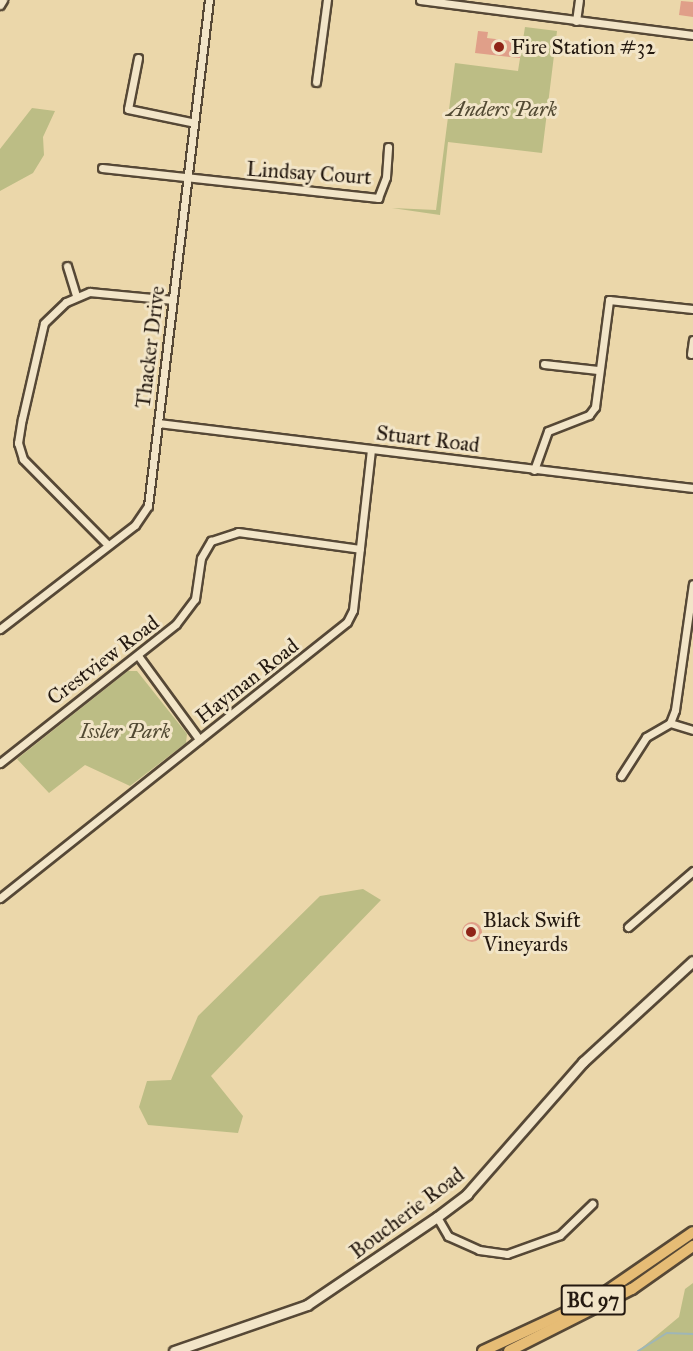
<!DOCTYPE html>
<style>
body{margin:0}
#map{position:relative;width:693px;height:1351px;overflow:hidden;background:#ebd7aa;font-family:"IM FELL Great Primer",serif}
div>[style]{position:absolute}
.green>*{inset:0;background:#bcbd85}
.stream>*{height:2px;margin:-1px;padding:0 1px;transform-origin:1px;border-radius:1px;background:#9fb6b6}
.building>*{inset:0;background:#e09f89}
.round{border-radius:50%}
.roads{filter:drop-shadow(2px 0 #564836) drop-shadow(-2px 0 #564836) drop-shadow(0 2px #564836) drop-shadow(0 -2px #564836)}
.minor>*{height:7px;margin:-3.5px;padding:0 3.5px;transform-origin:3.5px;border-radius:3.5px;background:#f2e5c8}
.secondary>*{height:9px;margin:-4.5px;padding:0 4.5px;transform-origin:4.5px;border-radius:4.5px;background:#f2e5c8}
.trunk>*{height:10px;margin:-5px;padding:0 5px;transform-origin:5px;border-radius:5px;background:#e6bc75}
.dots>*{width:16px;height:16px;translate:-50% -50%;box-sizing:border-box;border:3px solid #f2e5c8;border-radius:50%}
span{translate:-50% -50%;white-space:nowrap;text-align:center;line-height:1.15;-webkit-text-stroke:6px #f2e5c8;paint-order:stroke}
.shield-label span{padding:2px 4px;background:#f2e5c8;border:2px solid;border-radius:4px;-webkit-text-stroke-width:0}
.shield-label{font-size:20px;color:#241910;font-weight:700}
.poi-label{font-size:21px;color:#241910}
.left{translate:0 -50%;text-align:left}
.park-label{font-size:21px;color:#524a33;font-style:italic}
.street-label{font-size:21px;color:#241910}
</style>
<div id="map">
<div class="green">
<i style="clip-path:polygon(525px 27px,557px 31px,542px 153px,448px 142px,440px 215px,392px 208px,436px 210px,455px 63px,518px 71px)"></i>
<i style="clip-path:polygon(32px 108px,55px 111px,43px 137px,44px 155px,33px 173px,0 191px,0 149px)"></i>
<i style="clip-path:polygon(128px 671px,137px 671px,187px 734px,186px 743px,130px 786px,85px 765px,49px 793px,17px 759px)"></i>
<i style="clip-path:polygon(363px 889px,381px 900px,211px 1076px,243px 1116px,238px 1133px,148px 1125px,139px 1107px,147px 1081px,171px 1080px,198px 1016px,320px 896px)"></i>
<i style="clip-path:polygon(693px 1283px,693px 1351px,638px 1351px,679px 1317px,685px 1289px)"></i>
</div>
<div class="stream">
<i style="left:638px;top:1351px;width:34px;rotate:-32deg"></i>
<i style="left:667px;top:1333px;width:26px;rotate:2deg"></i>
</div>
<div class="building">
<i style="clip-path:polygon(681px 1px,693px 2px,693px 17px,679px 15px)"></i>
<i style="clip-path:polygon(478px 31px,488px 32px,487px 38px,522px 42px,520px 58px,475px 53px)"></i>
<i class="round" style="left:462px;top:922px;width:20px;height:20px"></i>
</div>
<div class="roads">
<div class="minor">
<i style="left:420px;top:0;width:275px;rotate:7.3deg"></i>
<i style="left:0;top:5px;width:6px;rotate:-59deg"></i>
<i style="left:576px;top:21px;width:21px;rotate:-82deg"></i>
<i style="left:138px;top:58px;width:52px;rotate:101.1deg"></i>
<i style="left:128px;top:109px;width:64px;rotate:11.7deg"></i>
<i style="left:316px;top:82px;width:83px;rotate:-82.4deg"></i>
<i style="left:102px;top:168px;width:278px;rotate:6.2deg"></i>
<i style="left:378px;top:198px;width:22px;rotate:-69deg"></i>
<i style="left:386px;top:177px;width:30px;rotate:-86deg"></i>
<i style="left:67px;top:266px;width:30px;rotate:73deg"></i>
<i style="left:691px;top:354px;width:14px;rotate:-82deg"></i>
<i style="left:544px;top:364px;width:54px;rotate:6.3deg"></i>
<i style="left:158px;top:423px;width:539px;rotate:6.93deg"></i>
<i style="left:534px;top:470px;width:41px;rotate:-70.3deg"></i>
<i style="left:548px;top:431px;width:44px;rotate:-21.3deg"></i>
<i style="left:589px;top:415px;width:10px;rotate:-53deg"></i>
<i style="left:595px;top:407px;width:108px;rotate:-82.5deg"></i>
<i style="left:609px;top:300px;width:84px;rotate:6.1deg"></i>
<i style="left:108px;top:545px;width:121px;rotate:-134.7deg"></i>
<i style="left:23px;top:459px;width:17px;rotate:-107deg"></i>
<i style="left:18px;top:443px;width:24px;rotate:-81deg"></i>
<i style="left:22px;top:419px;width:98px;rotate:-77.1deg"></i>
<i style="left:44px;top:323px;width:30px;rotate:-44deg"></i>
<i style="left:66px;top:302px;width:26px;rotate:-23deg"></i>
<i style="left:90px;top:292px;width:83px;rotate:5.5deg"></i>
<i style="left:0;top:629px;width:170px;rotate:-37.6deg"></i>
<i style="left:135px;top:525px;width:23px;rotate:-56deg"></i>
<i style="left:148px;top:506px;width:510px;rotate:-83.13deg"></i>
<i style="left:139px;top:657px;width:102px;rotate:53.8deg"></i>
<i style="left:670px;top:723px;width:24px;rotate:17deg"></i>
<i style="left:0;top:763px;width:224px;rotate:-38.3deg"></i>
<i style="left:176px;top:624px;width:31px;rotate:-53deg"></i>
<i style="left:195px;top:599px;width:41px;rotate:-81.7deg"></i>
<i style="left:201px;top:558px;width:20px;rotate:-60deg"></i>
<i style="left:211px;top:541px;width:28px;rotate:-18deg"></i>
<i style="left:238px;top:532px;width:123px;rotate:7.9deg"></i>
<i style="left:621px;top:776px;width:46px;rotate:-57.3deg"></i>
<i style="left:646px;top:737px;width:28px;rotate:-30deg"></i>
<i style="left:670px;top:723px;width:14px;rotate:-69deg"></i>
<i style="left:675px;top:710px;width:127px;rotate:-81.9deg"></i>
<i style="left:0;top:898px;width:443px;rotate:-38.5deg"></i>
<i style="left:347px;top:622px;width:13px;rotate:-63deg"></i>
<i style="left:353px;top:610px;width:162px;rotate:-83.6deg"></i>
<i style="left:628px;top:927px;width:86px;rotate:-40.7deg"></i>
<i style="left:437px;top:1217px;width:22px;rotate:60deg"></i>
<i style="left:448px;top:1236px;width:34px;rotate:24deg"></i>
<i style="left:479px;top:1250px;width:28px;rotate:8deg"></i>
<i style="left:507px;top:1254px;width:56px;rotate:-19.7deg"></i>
<i style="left:560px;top:1235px;width:45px;rotate:-44.1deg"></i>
</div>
<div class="secondary">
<i style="left:174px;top:1351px;width:141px;rotate:-19.1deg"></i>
<i style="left:307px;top:1305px;width:157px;rotate:-34.1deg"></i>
<i style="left:437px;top:1217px;width:38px;rotate:-37deg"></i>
<i style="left:467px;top:1194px;width:176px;rotate:-48.7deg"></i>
<i style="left:583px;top:1062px;width:149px;rotate:-42.6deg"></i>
</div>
<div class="trunk">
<i style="left:483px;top:1351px;width:126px;rotate:-24.9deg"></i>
<i style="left:597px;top:1298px;width:116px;rotate:-34.5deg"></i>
<i style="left:509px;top:1351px;width:138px;rotate:-26.8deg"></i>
<i style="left:632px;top:1289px;width:75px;rotate:-35.2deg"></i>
</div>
</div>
<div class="dots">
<i style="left:499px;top:47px;background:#8f2418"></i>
<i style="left:471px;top:932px;background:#8f2418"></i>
</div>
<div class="shield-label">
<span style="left:593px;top:1300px">BC 97</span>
</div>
<div class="poi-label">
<span class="left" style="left:511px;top:47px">Fire Station #32</span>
<span class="left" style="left:483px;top:932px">Black Swift<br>Vineyards</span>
</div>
<div class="park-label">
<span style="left:502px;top:109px">Anders Park</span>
<span style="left:125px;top:731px">Issler Park</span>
</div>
<div class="street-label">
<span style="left:309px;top:173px;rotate:4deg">Lindsay Court</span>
<span style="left:150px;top:347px;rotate:-83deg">Thacker Drive</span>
<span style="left:428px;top:439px;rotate:7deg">Stuart Road</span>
<span style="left:103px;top:660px;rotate:-37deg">Crestview Road</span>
<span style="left:247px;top:681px;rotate:-38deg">Hayman Road</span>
<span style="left:407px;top:1213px;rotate:-37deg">Boucherie Road</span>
</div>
</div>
